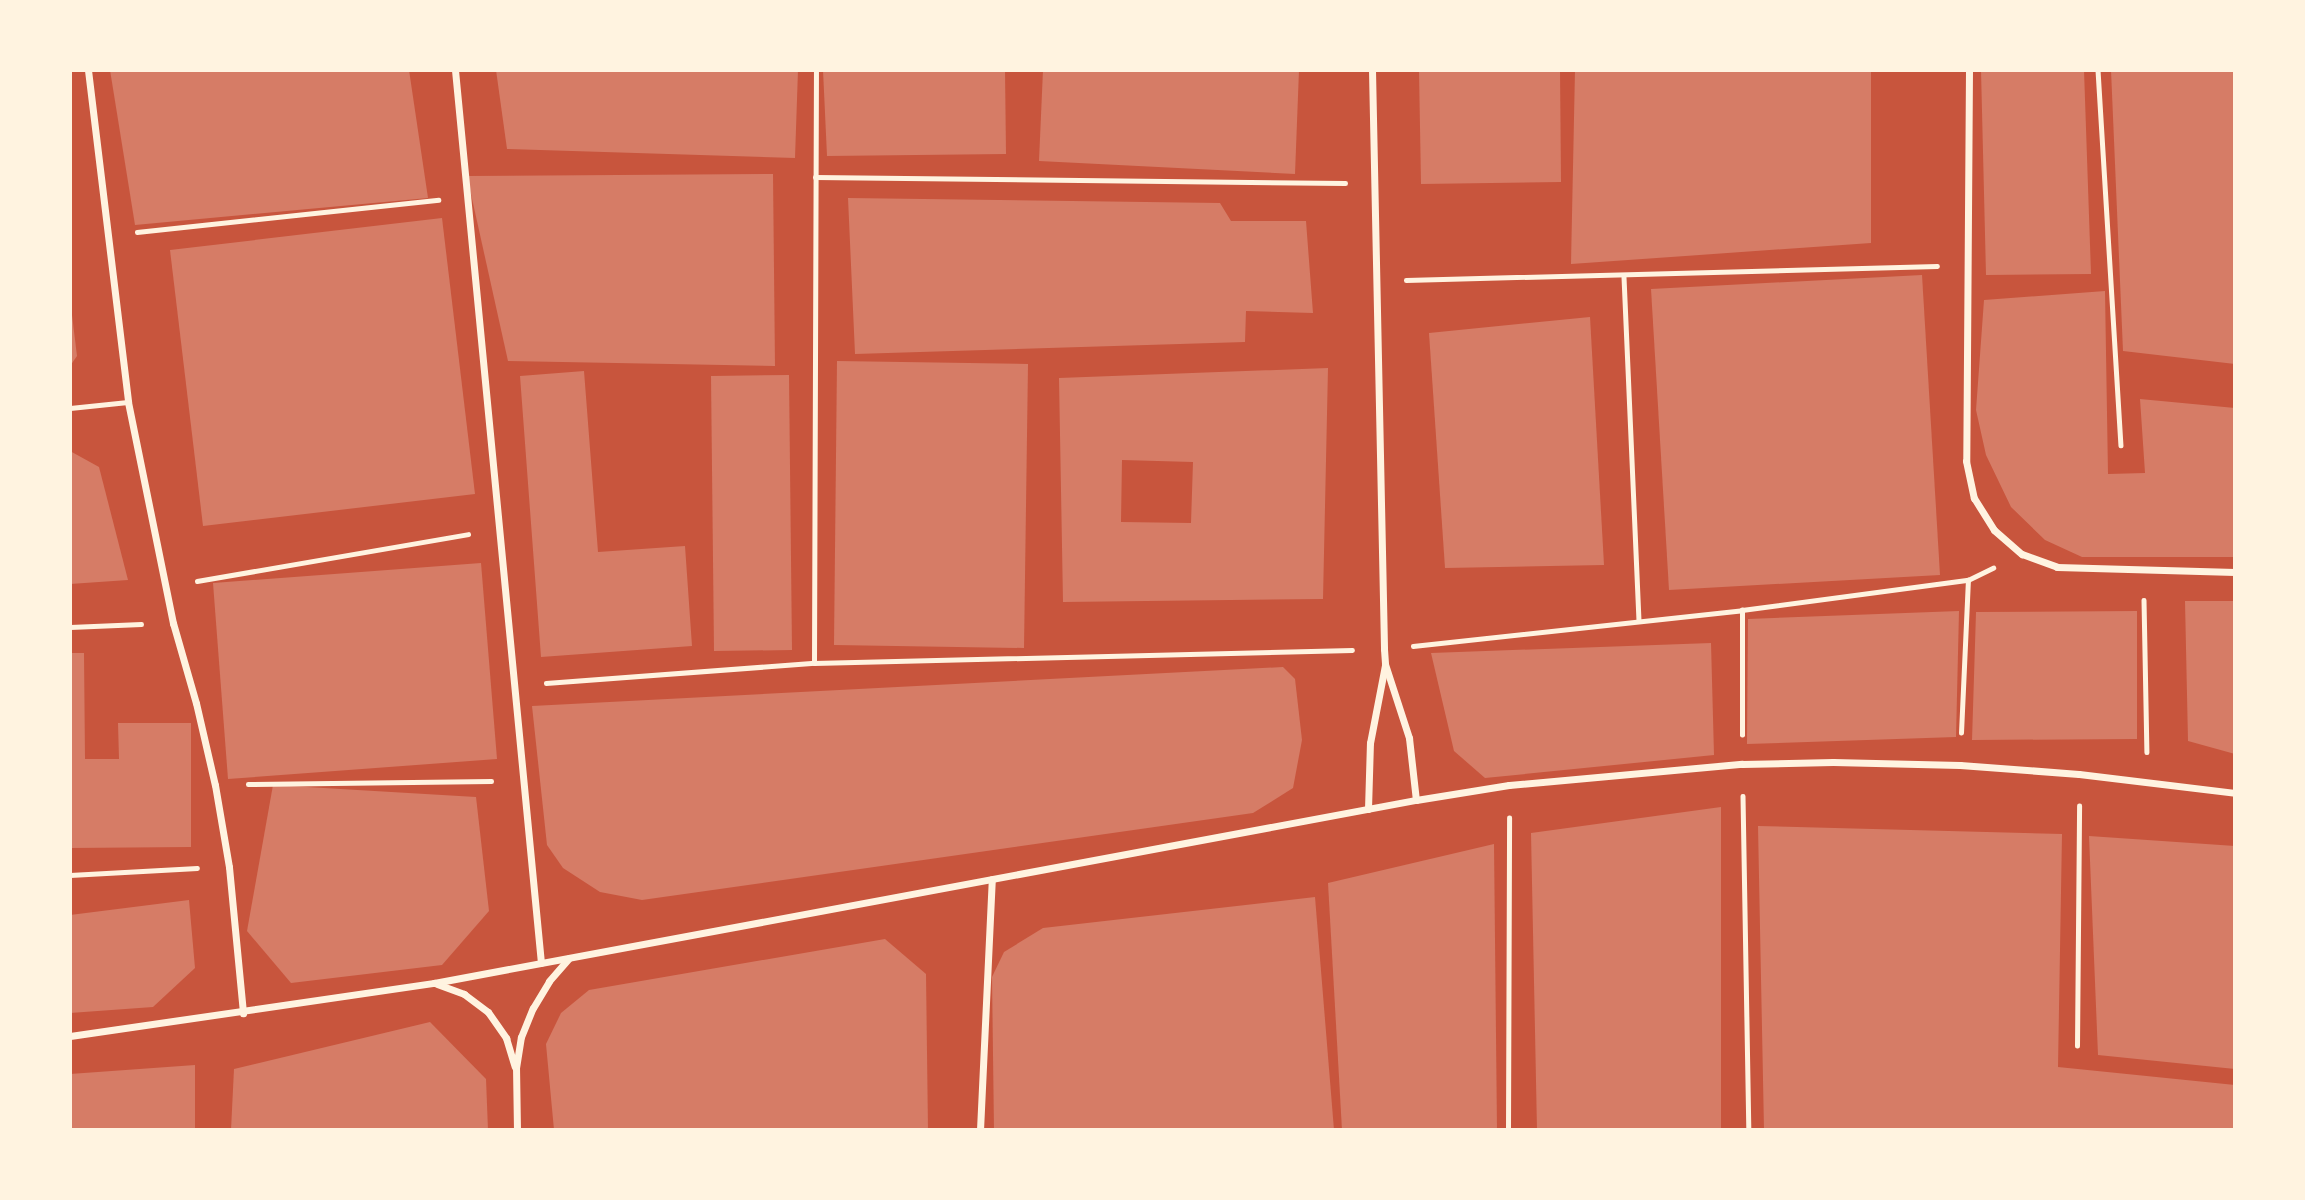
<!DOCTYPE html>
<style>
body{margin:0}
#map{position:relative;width:2305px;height:1200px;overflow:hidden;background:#c8553d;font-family:"Asap Condensed",sans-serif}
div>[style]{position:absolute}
.building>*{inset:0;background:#d67c66}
.path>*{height:4.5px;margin:-2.25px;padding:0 2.25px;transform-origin:2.25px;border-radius:2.25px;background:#fff3e0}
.service>*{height:5px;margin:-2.5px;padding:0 2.5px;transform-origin:2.5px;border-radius:2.5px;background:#fff3e0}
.minor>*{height:7px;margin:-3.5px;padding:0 3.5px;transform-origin:3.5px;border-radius:3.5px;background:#fff3e0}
span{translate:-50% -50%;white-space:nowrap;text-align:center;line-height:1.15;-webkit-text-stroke:7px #fff3e0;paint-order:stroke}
.frame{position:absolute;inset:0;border:72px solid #fff3e0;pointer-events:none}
</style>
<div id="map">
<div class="building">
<i style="clip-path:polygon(110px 70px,409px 70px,428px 198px,135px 225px)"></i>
<i style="clip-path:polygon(496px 70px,798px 70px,795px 158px,507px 149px)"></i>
<i style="clip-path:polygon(823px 70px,1005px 70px,1006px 154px,827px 156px)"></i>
<i style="clip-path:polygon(1043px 70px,1299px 70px,1295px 174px,1039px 161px)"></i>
<i style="clip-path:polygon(1419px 70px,1560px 70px,1561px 182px,1421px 184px)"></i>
<i style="clip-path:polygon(1575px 70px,1871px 70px,1871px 243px,1571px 264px)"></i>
<i style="clip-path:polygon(1981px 70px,2084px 70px,2091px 274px,1986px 275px)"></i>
<i style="clip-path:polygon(2111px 70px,2235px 70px,2235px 364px,2123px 351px)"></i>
<i style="clip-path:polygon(773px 174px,775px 366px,508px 361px,467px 176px)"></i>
<i style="clip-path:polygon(848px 198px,1220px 203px,1231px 221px,1306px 221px,1313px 313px,1246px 311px,1245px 342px,855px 354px)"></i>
<i style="clip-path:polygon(442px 218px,475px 494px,203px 526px,170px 250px)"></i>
<i style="clip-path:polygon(1922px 275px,1940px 575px,1669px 590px,1651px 289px)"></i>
<i style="clip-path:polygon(2105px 291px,2108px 474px,2145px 473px,2140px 399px,2235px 408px,2235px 557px,2082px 557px,2045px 540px,2011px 507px,1986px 455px,1976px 410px,1984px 300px)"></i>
<i style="clip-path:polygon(72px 315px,77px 356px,70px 366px,70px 316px)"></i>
<i style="clip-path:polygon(1590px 317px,1604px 565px,1445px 568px,1429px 333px)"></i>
<i style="clip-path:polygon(837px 361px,1028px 364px,1024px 648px,834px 645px)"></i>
<i style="clip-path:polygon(evenodd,1328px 368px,1323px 599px,1063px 602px,1059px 378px,1328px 368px,1122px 460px,1193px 462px,1191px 523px,1121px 522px,1122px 460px)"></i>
<i style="clip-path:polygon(584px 371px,598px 552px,685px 546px,692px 646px,541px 657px,520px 376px)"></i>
<i style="clip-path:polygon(789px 375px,792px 650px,714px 651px,711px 376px)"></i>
<i style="clip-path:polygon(70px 451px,99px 467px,128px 580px,70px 584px)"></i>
<i style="clip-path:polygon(481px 563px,497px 759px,228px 779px,213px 583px)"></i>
<i style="clip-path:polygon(2185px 601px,2235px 601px,2235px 754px,2188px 741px)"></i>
<i style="clip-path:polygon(1959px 611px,1956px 737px,1747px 744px,1748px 619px)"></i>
<i style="clip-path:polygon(2137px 611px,2137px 739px,1972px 740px,1976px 612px)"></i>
<i style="clip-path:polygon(1711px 643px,1714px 755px,1485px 778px,1454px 751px,1431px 653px)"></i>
<i style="clip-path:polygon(70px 653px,84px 653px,85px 759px,119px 759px,118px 723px,191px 723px,191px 847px,70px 848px)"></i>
<i style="clip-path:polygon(1283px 667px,1295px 679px,1302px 740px,1293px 788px,1253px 813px,642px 900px,600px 892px,563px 868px,547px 845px,532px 706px)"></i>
<i style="clip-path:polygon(273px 785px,476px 797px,489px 911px,442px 965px,291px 983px,247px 931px)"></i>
<i style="clip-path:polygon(1721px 807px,1721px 1130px,1537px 1130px,1531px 833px)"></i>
<i style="clip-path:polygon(1758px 826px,2062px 834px,2058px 1067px,2235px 1085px,2235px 1130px,1764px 1130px)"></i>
<i style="clip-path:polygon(2089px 836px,2235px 846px,2235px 1069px,2098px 1055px)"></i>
<i style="clip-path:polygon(1494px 844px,1497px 1130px,1342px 1130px,1328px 883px)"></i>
<i style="clip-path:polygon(1315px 897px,1334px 1130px,994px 1130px,992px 977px,1004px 952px,1043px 928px)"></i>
<i style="clip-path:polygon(189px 900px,195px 968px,153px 1007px,70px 1013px,70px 915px)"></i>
<i style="clip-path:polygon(885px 939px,926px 974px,928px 1130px,554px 1130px,546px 1044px,561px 1013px,589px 990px)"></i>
<i style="clip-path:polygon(430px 1022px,486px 1079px,488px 1130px,231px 1130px,234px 1069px)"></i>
<i style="clip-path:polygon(195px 1065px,195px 1130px,70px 1130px,70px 1074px)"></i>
</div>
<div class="path">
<i style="left:2098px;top:70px;width:376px;rotate:86.5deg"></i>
<i style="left:815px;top:177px;width:530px;rotate:0.65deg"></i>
<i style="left:137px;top:232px;width:303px;rotate:-6.1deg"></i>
<i style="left:1624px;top:277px;width:344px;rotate:87.5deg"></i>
<i style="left:1406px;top:280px;width:531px;rotate:-1.51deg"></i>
<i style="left:197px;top:581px;width:275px;rotate:-9.8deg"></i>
<i style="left:2144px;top:600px;width:152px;rotate:88.9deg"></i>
<i style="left:70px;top:627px;width:71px;rotate:-2.4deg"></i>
<i style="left:1413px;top:646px;width:331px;rotate:-6.2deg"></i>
<i style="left:1742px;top:610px;width:228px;rotate:-7.6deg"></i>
<i style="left:1968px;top:580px;width:28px;rotate:-26deg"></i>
<i style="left:814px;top:663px;width:593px;rotate:-89.81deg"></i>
<i style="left:546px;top:683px;width:269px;rotate:-4.3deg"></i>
<i style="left:814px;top:663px;width:538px;rotate:-1.38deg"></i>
<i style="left:1961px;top:733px;width:153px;rotate:-87.4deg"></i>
<i style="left:1742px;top:735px;width:125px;rotate:-90deg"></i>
<i style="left:248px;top:784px;width:243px;rotate:-0.7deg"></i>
<i style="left:1743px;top:796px;width:334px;rotate:89deg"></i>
<i style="left:70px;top:875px;width:127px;rotate:-3.2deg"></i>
<i style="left:2077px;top:1046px;width:240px;rotate:-89.5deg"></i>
<i style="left:1508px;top:1130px;width:312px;rotate:-89.8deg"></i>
</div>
<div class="service">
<i style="left:70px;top:408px;width:58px;rotate:-5.9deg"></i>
</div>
<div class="minor">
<i style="left:88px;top:70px;width:334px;rotate:83.1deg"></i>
<i style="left:128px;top:402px;width:226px;rotate:78.5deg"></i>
<i style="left:173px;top:623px;width:83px;rotate:74deg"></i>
<i style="left:196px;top:703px;width:84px;rotate:77deg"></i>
<i style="left:215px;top:785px;width:83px;rotate:80.3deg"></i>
<i style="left:229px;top:867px;width:147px;rotate:84.5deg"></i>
<i style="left:455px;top:70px;width:897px;rotate:84.5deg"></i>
<i style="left:1372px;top:70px;width:579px;rotate:88.81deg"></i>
<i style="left:1384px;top:649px;width:15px;rotate:86deg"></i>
<i style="left:1385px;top:664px;width:78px;rotate:72deg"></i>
<i style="left:1409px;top:738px;width:62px;rotate:83.6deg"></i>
<i style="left:1969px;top:70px;width:391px;rotate:90.4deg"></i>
<i style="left:1966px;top:461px;width:38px;rotate:78deg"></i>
<i style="left:1974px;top:498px;width:38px;rotate:58deg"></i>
<i style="left:1994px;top:530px;width:37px;rotate:41deg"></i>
<i style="left:2022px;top:554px;width:37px;rotate:20deg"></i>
<i style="left:2057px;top:567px;width:178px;rotate:1.6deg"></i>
<i style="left:1368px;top:809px;width:66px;rotate:-88.3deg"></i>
<i style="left:1370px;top:743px;width:79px;rotate:-79.1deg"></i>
<i style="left:437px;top:984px;width:29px;rotate:20deg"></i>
<i style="left:464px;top:994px;width:30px;rotate:37deg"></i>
<i style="left:488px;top:1012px;width:32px;rotate:55deg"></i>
<i style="left:506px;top:1038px;width:30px;rotate:73deg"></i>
<i style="left:70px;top:1036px;width:368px;rotate:-8.3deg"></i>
<i style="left:434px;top:983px;width:999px;rotate:-10.56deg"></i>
<i style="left:1416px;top:800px;width:94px;rotate:-9.2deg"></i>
<i style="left:1509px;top:785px;width:234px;rotate:-5.2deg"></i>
<i style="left:1742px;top:764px;width:91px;rotate:-1.3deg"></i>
<i style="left:1833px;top:762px;width:127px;rotate:1.4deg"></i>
<i style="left:1960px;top:765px;width:119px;rotate:4.3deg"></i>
<i style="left:2079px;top:774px;width:157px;rotate:6.9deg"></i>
<i style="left:517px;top:1130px;width:62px;rotate:-90.9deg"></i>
<i style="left:516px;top:1068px;width:31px;rotate:-81deg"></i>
<i style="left:521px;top:1037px;width:31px;rotate:-68deg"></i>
<i style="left:533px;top:1008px;width:31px;rotate:-59deg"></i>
<i style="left:549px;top:981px;width:30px;rotate:-49deg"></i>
<i style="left:980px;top:1130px;width:251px;rotate:-87.3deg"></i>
</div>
<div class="frame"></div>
</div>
